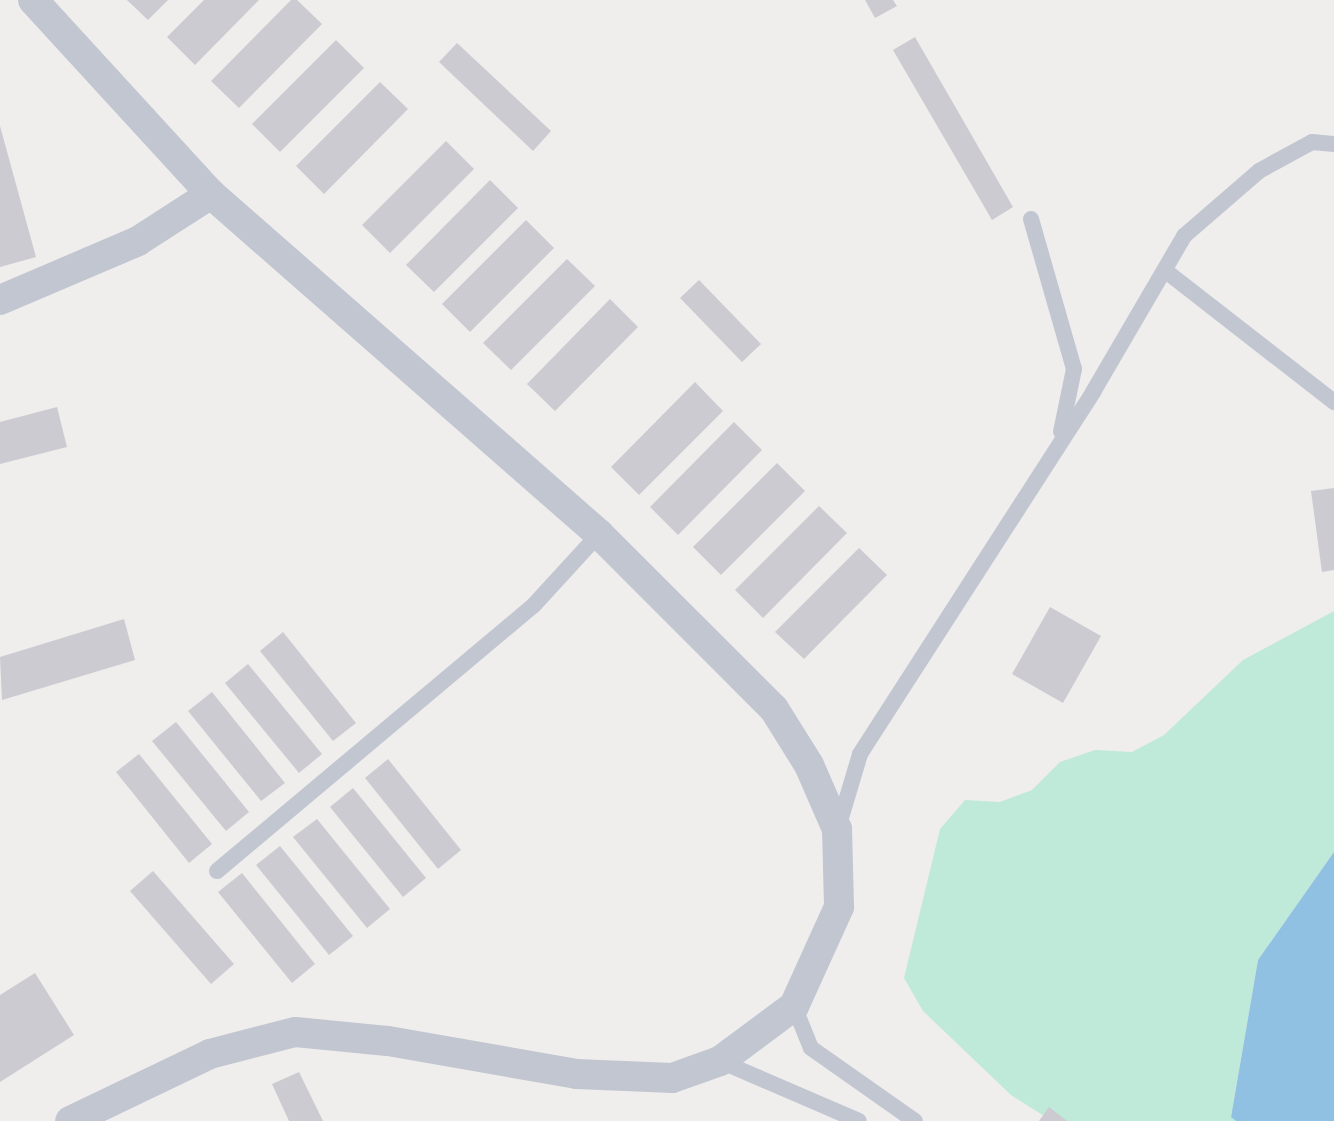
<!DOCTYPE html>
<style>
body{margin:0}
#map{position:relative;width:1334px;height:1121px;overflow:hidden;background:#efeeed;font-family:"Exo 2",sans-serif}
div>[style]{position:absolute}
.green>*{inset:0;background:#bfe9d8}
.water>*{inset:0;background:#91c1e2}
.building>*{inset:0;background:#cbcbd1}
.lane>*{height:16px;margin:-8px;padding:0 8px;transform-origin:8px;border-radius:8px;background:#c2c6d1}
.street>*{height:30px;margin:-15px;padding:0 15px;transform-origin:15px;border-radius:15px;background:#c2c6d1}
span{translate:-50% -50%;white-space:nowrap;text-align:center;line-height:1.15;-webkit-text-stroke:8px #fff;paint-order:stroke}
</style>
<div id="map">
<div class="green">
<i style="clip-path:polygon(1334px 611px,1334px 852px,1258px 960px,1231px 1116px,1236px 1121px,1065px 1121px,1044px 1116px,1011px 1095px,923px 1011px,904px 978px,940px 829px,965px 800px,1000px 802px,1032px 790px,1060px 762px,1095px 750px,1132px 752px,1164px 735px,1243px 660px)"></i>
</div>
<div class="water">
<i style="clip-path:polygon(1334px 852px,1334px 1121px,1236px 1121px,1231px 1117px,1258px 960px)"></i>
</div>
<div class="building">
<i style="clip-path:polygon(127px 0,168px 0,148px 20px)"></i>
<i style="clip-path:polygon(204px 0,259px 0,195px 65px,167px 37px)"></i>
<i style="clip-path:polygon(291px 0,297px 0,322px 24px,239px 108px,211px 81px)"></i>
<i style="clip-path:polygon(865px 0,893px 0,897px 6px,875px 18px)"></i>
<i style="clip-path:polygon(915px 37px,1013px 207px,992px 220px,893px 50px)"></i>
<i style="clip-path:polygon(336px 40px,364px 68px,280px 152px,252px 124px)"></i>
<i style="clip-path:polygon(457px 43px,551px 131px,533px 151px,439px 62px)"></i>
<i style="clip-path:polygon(380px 82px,408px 109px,324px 194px,296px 166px)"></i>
<i style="clip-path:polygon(0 126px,36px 257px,0 267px)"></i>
<i style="clip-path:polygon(446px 141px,474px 169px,390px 253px,362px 225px)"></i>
<i style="clip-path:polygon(490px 180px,518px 208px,434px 292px,406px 265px)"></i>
<i style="clip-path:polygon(526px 220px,554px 248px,470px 332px,442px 304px)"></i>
<i style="clip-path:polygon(567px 259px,595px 286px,511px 370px,483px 343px)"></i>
<i style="clip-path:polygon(699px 280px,761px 344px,742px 362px,680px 298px)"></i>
<i style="clip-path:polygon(610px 299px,638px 327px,555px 411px,527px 384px)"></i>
<i style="clip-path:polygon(695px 382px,723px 411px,639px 495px,611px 467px)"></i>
<i style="clip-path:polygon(57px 407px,67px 447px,0 464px,0 422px)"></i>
<i style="clip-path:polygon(734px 422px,762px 450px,678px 535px,650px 507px)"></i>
<i style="clip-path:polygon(777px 463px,805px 491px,721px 575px,693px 547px)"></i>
<i style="clip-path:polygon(1334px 488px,1334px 570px,1322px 572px,1311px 491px)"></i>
<i style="clip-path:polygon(819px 506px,847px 533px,763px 618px,735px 590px)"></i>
<i style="clip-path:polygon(859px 548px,887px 575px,804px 659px,775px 632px)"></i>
<i style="clip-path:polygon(1050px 607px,1101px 636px,1063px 703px,1012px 674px)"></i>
<i style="clip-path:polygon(124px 619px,135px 660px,2px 700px,0 657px)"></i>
<i style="clip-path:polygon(283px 632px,356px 723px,333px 741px,260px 651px)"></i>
<i style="clip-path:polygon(248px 664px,322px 754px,299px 773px,225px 683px)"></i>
<i style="clip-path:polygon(212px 692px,285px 783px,261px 801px,188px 711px)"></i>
<i style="clip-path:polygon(176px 722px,249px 812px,226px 831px,152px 741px)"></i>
<i style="clip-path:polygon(139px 754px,212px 844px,189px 863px,116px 772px)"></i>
<i style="clip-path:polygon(388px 759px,461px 850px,438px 869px,365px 778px)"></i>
<i style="clip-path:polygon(353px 788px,426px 878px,403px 897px,330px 807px)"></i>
<i style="clip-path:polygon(317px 819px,390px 909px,367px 928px,293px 837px)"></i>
<i style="clip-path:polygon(280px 846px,353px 936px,329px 955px,256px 865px)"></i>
<i style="clip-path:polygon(153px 871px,234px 964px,211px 984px,130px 891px)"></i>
<i style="clip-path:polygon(242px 873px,315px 964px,292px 983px,218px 892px)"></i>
<i style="clip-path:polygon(35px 973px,74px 1035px,0 1082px,0 995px)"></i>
<i style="clip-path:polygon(299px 1072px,323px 1121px,289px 1121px,272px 1084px)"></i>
<i style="clip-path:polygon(1049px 1107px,1067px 1121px,1039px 1121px)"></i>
</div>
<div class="lane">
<i style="left:1031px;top:219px;width:156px;rotate:74deg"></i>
<i style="left:1074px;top:369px;width:64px;rotate:101.7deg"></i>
<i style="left:1167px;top:272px;width:212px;rotate:37.9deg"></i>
<i style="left:838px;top:828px;width:77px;rotate:-73.4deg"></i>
<i style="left:860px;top:754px;width:431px;rotate:-57.2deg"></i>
<i style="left:1093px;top:392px;width:181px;rotate:-59.7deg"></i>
<i style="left:1184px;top:236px;width:99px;rotate:-40.9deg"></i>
<i style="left:1259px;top:171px;width:60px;rotate:-28.7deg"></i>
<i style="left:1312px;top:142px;width:22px;rotate:5deg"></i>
<i style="left:217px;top:871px;width:412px;rotate:-40deg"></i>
<i style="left:533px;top:606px;width:98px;rotate:-47.5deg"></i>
<i style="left:794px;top:1006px;width:45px;rotate:68deg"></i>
<i style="left:811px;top:1048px;width:127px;rotate:35.1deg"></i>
<i style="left:720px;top:1061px;width:151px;rotate:23.3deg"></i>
</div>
<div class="street">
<i style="left:33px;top:0;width:263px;rotate:47.5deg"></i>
<i style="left:211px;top:194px;width:516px;rotate:41.23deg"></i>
<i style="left:599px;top:534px;width:247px;rotate:45deg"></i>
<i style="left:774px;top:709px;width:66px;rotate:58deg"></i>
<i style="left:809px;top:765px;width:70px;rotate:66.4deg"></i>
<i style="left:837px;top:829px;width:78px;rotate:88.5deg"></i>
<i style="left:839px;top:907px;width:109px;rotate:114.4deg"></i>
<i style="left:794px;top:1006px;width:92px;rotate:143.4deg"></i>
<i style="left:720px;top:1061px;width:51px;rotate:160.5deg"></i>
<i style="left:672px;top:1078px;width:95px;rotate:-177.6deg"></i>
<i style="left:577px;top:1074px;width:193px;rotate:-170.1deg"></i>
<i style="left:387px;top:1041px;width:92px;rotate:-174.4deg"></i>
<i style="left:295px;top:1032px;width:88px;rotate:165.5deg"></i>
<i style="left:210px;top:1054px;width:155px;rotate:154.4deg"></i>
<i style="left:0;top:300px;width:150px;rotate:-23.1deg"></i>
<i style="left:138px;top:241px;width:87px;rotate:-32.8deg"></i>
</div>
</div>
